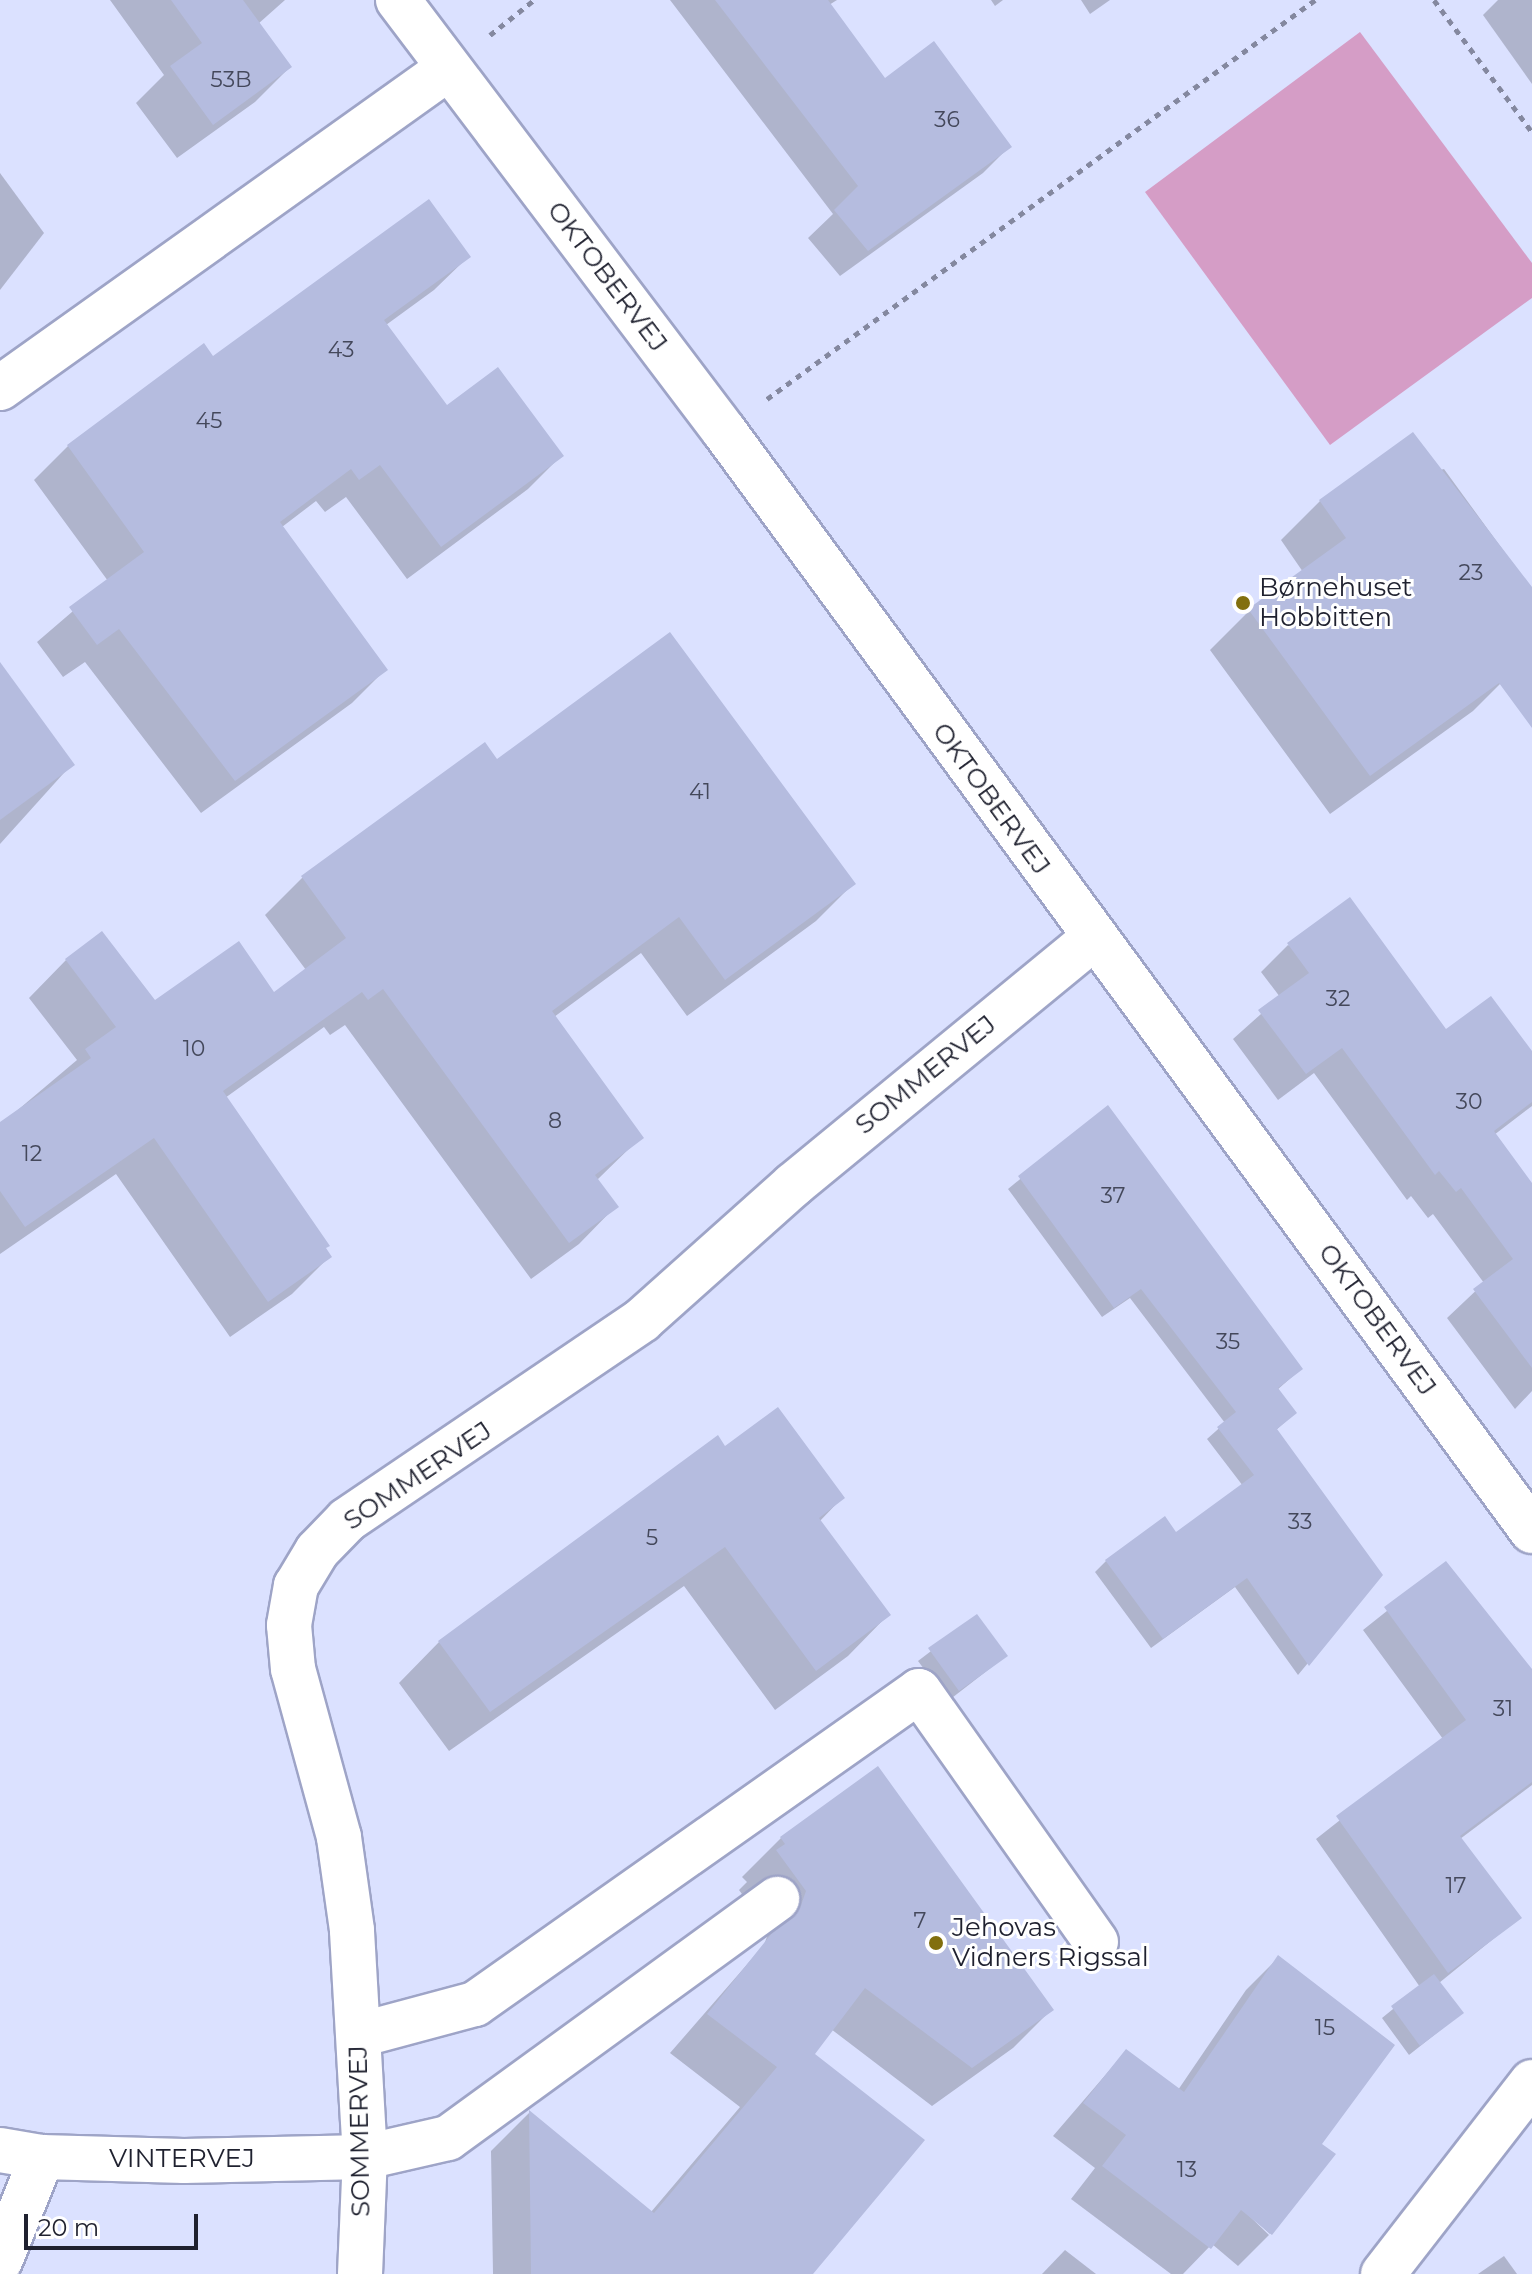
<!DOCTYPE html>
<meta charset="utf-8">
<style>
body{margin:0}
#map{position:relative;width:1532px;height:2274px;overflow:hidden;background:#dbe1ff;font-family:Montserrat,sans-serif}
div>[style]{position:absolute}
.green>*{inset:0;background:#d59dc6}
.shadow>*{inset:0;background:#0003}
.building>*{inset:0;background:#b5bcdf}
.path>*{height:5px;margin-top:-2.5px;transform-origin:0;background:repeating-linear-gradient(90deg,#84889f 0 6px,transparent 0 12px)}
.roads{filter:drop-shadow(2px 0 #9ea4c7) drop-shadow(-2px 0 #9ea4c7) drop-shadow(0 2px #9ea4c7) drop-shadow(0 -2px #9ea4c7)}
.minor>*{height:44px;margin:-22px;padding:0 22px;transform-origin:22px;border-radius:22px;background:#fff}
.dots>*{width:22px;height:22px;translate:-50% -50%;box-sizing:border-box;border:4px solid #fff;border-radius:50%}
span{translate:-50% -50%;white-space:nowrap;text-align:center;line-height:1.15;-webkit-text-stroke:6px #fff;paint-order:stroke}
.number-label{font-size:22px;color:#44485b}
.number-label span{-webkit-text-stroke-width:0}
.street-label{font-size:26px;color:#1f212f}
.poi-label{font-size:26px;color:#1f212f}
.left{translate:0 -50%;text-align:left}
.scale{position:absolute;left:24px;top:2214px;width:174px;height:36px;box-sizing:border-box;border:4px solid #1f212f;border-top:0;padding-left:10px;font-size:24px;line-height:28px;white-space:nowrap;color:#1f212f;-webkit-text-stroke:6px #fff;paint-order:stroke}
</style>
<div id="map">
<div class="green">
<i style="clip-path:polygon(1360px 32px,1532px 263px,1532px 298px,1330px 445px,1145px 192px)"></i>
</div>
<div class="shadow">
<i style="clip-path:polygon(110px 0,285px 0,258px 24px,290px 67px,255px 102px,177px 158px,136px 103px,164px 75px)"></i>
<i style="clip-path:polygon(670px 0,837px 0,829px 5px,884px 81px,1009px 147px,983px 173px,840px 276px,808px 238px,833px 214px)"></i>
<i style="clip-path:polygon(991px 0,1003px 0,995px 6px)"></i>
<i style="clip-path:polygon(1081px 0,1110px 0,1090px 14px)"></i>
<i style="clip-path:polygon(1498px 0,1532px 0,1532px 84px,1483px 15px)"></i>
<i style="clip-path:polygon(0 173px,44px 233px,0 290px)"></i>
<i style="clip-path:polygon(468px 257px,434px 290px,386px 325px,447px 408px,561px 456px,528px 489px,407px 579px,346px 497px,325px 512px,316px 501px,282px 527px,386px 669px,352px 703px,201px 813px,85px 662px,63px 677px,37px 642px,108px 581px,34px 480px,68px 446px,212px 358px)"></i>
<i style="clip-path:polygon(1444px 469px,1519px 572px,1512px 672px,1473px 711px,1330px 814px,1210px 650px,1249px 611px,1303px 572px,1281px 540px,1320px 501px)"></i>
<i style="clip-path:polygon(0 667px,72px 764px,0 844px)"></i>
<i style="clip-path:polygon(484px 745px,496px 762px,853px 884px,816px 921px,687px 1016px,641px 953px,554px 1017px,641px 1137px,597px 1180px,616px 1206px,579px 1244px,531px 1279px,345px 1025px,330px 1035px,324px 1027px,225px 1098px,329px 1257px,292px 1294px,230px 1337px,116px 1174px,0 1254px,0 1125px,77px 1060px,29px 998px,66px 960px,154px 1003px,273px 995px,306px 970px,265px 915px,302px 878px)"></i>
<i style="clip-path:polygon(1288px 945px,1446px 1031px,1532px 1055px,1532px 1106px,1494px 1135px,1532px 1186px,1532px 1391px,1515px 1409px,1447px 1318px,1484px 1283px,1433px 1214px,1428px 1218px,1411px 1196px,1407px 1200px,1314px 1073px,1278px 1100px,1233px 1039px,1280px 997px,1261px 972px)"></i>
<i style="clip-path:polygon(1108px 1107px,1301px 1369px,1277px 1390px,1295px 1413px,1275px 1431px,1381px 1575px,1298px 1675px,1235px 1587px,1151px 1648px,1095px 1572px,1106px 1561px,1176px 1535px,1243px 1486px,1207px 1439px,1225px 1423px,1130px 1298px,1102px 1317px,1008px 1189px)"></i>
<i style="clip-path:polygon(725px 1448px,842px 1498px,819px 1522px,888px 1615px,848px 1656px,775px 1710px,684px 1586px,449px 1751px,399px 1683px,439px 1642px)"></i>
<i style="clip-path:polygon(1446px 1564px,1532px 1675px,1532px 1785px,1460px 1839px,1519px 1918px,1439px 1983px,1462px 2013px,1409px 2055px,1382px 2018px,1420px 1987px,1316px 1839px,1443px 1739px,1363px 1630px)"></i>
<i style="clip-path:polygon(977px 1616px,1006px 1656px,948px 1701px,918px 1661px)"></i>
<i style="clip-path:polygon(877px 1769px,1051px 2010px,1013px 2048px,932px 2106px,831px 2029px,812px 2055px,810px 2274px,493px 2274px,491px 2151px,529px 2113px,651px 2212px,740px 2107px,670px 2053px,764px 1945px,769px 1931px,739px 1890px,747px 1882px,742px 1877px,781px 1838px)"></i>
<i style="clip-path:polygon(1278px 1958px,1319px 2144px,1333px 2155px,1270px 2234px,1235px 2202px,1269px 2235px,1238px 2266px,1212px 2244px,1183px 2274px,1171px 2274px,1071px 2199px,1095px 2168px,1053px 2136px,1126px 2051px,1178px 2090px,1246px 1990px)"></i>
<i style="clip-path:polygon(1065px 2250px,1096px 2274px,1042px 2274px)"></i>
<i style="clip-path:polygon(1504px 2256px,1517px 2274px,1478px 2274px)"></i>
</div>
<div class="building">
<i style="clip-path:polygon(171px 0,243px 0,292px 67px,213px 125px,170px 66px,202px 43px)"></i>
<i style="clip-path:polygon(715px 0,828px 0,885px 78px,934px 41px,1012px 147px,868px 251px,834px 210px,858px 186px)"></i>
<i style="clip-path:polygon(429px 199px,471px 257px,384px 320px,447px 405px,498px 367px,564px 456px,441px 547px,380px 465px,359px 480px,351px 469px,280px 522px,388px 670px,235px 781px,119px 629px,97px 645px,69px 607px,144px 552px,67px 445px,204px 343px,213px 356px)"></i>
<i style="clip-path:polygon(1413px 432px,1532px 587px,1532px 728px,1499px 683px,1370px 776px,1248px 609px,1346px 538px,1319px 500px)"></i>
<i style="clip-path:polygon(670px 632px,856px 884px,725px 980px,679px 917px,552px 1011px,644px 1138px,595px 1175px,619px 1207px,569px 1243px,383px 989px,368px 1000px,362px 992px,223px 1091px,330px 1246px,326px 1248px,332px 1257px,268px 1302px,154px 1138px,25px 1227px,0 1191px,0 1122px,91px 1058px,85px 1049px,116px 1027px,65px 959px,102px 931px,155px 1000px,239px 941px,274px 992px,346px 938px,301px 876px,485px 742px,497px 759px)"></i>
<i style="clip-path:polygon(0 662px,75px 765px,0 820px)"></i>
<i style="clip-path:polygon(1350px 897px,1446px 1029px,1491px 996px,1532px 1051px,1532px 1102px,1494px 1131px,1532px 1183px,1532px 1368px,1473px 1289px,1513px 1259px,1461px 1188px,1456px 1192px,1439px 1171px,1435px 1175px,1342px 1048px,1306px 1074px,1258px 1010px,1309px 973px,1287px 943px)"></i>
<i style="clip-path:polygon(1108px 1105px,1303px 1369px,1278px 1388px,1297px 1413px,1277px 1429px,1383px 1575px,1309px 1666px,1247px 1578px,1163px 1639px,1105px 1560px,1165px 1516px,1176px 1532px,1254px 1475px,1217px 1427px,1236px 1412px,1141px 1289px,1114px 1308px,1018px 1176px)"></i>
<i style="clip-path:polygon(778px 1407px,845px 1498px,819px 1518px,891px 1615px,816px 1671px,725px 1547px,490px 1712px,438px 1641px,718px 1435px,725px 1446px)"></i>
<i style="clip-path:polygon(1446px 1561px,1532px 1669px,1532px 1782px,1460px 1836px,1522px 1918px,1448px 1973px,1336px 1816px,1466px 1720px,1384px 1607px)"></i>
<i style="clip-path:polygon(977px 1614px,1008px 1656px,959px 1691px,928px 1648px)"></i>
<i style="clip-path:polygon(878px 1766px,1054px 2010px,972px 2068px,865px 1988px,815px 2054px,925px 2140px,813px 2274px,531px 2274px,529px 2110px,654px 2213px,777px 2067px,707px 2014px,772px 1933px,800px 1908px,806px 1891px,776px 1850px,785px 1844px,780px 1837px)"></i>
<i style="clip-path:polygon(1278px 1955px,1395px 2045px,1322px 2144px,1336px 2154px,1272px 2235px,1241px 2210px,1211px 2249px,1102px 2166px,1126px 2135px,1083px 2103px,1126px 2049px,1184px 2092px)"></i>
<i style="clip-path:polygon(1434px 1974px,1464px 2013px,1420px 2046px,1391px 2006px)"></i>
</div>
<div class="path">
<i style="left:1434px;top:0;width:164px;rotate:53.4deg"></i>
<i style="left:490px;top:35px;width:56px;rotate:-38.5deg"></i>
<i style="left:767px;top:399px;width:678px;rotate:-36.06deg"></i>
</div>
<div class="roads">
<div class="minor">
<i style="left:398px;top:0;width:540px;rotate:52.9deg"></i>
<i style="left:724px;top:431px;width:1365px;rotate:53.7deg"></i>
<i style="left:0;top:388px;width:551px;rotate:-35.48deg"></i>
<i style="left:359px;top:2035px;width:120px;rotate:-15deg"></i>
<i style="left:475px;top:2004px;width:543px;rotate:-35.18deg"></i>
<i style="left:919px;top:1691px;width:307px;rotate:54.8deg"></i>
<i style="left:0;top:2150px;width:43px;rotate:9.5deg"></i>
<i style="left:42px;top:2157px;width:142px;rotate:1.6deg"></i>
<i style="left:184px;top:2161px;width:181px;rotate:-1.3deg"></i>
<i style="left:365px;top:2157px;width:85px;rotate:-12.9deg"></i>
<i style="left:448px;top:2138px;width:407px;rotate:-36deg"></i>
<i style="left:0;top:2261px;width:112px;rotate:-68deg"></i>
<i style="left:360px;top:2274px;width:117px;rotate:-87.6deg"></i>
<i style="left:365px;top:2157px;width:227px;rotate:-93.3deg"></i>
<i style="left:352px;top:1930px;width:94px;rotate:-98deg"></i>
<i style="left:339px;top:1837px;width:174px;rotate:-105.3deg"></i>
<i style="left:293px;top:1669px;width:44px;rotate:-95.2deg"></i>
<i style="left:289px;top:1625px;width:40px;rotate:-80deg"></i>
<i style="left:296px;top:1586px;width:41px;rotate:-59deg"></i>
<i style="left:317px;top:1551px;width:43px;rotate:-45.9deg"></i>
<i style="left:347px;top:1520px;width:356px;rotate:-34.1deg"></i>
<i style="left:642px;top:1320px;width:203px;rotate:-41.8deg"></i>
<i style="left:793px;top:1185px;width:388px;rotate:-39.4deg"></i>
<i style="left:1383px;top:2274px;width:243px;rotate:-52.2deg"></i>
</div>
</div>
<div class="dots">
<i style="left:1243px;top:603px;background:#826f0e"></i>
<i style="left:936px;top:1943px;background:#826f0e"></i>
</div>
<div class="number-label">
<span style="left:231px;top:80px">53B</span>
<span style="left:947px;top:120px">36</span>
<span style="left:341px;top:350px">43</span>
<span style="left:209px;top:421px">45</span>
<span style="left:1471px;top:573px">23</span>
<span style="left:700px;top:792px">41</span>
<span style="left:1338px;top:999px">32</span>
<span style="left:194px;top:1049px">10</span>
<span style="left:1469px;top:1102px">30</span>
<span style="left:555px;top:1121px">8</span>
<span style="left:32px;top:1154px">12</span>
<span style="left:1113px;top:1196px">37</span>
<span style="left:1228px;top:1342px">35</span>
<span style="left:1300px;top:1522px">33</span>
<span style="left:652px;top:1538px">5</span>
<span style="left:1503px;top:1709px">31</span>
<span style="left:1456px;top:1886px">17</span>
<span style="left:920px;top:1921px">7</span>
<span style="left:1325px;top:2028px">15</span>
<span style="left:1187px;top:2170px">13</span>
</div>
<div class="street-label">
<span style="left:607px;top:277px;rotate:53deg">OKTOBERVEJ</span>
<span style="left:991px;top:799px;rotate:54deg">OKTOBERVEJ</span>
<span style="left:926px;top:1075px;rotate:-39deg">SOMMERVEJ</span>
<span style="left:1377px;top:1320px;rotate:54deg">OKTOBERVEJ</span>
<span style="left:418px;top:1476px;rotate:-34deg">SOMMERVEJ</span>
<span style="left:360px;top:2131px;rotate:-91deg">SOMMERVEJ</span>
<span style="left:182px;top:2159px">VINTERVEJ</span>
</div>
<div class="poi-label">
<span class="left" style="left:1259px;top:603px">Børnehuset<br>Hobbitten</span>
<span class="left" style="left:952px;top:1943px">Jehovas<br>Vidners Rigssal</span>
</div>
<div class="scale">20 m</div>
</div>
